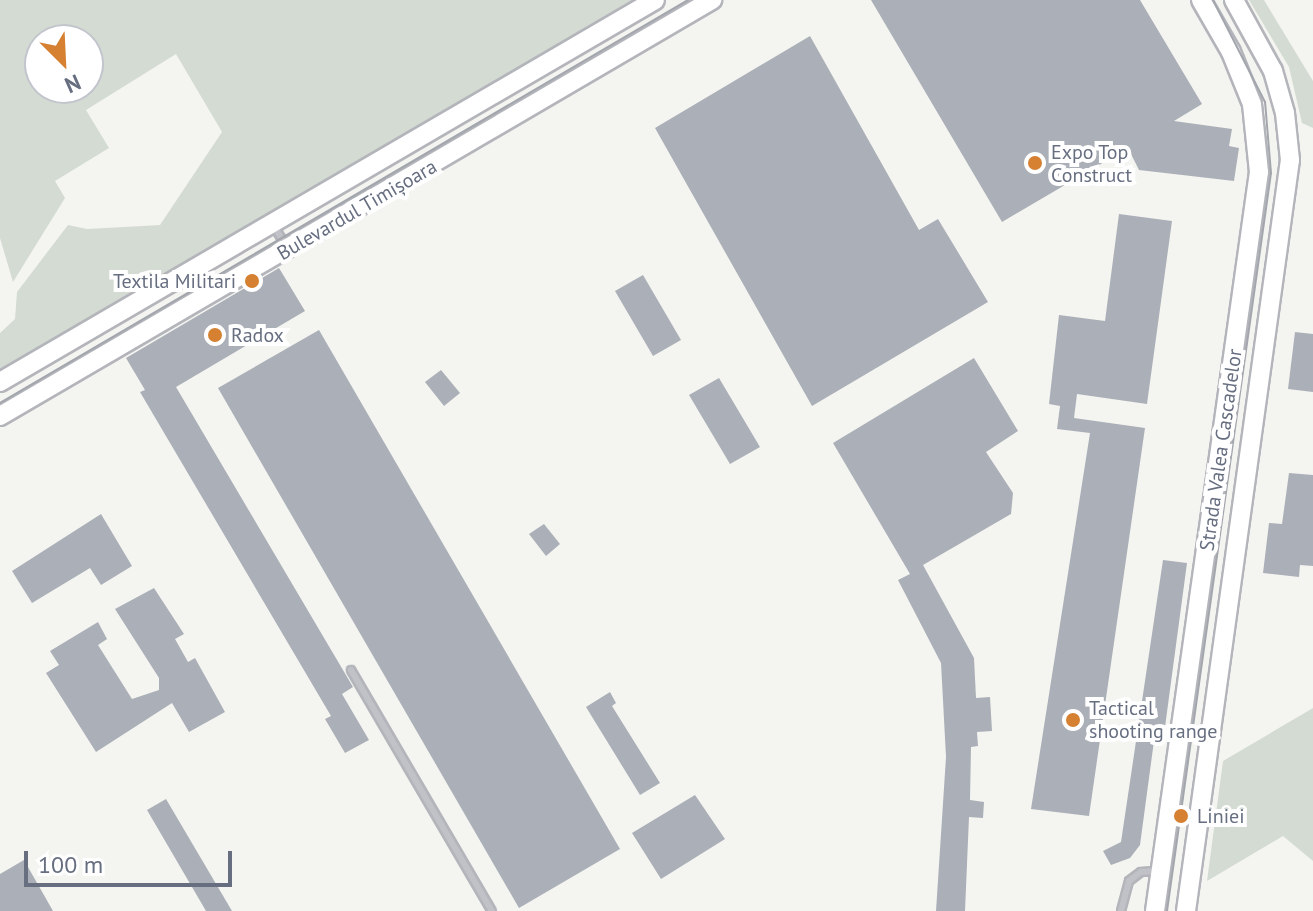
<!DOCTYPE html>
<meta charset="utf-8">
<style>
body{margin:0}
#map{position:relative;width:1313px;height:911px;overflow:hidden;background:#f4f5f1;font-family:"PT Sans",sans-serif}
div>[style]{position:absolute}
.green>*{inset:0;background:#d4dbd3}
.building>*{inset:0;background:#abafb7}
.roads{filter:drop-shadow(2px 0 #b3b5bb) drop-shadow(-2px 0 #b3b5bb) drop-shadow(0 2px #b3b5bb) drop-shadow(0 -2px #b3b5bb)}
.lane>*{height:6px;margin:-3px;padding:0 3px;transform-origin:3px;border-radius:3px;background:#c0c2c7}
.secondary>*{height:18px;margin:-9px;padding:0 9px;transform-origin:9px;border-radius:9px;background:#fff}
.tram>*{height:2px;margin:-1px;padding:0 1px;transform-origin:1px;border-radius:1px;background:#a3a6ad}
.dots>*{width:22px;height:22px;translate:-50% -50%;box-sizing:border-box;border:4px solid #fff;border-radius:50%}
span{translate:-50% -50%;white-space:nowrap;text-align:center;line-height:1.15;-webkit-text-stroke:8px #fff;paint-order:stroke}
.poi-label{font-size:20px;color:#666e80}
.left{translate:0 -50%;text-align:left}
.right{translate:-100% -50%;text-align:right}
.street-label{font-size:20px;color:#666e80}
.north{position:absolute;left:24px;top:24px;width:80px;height:80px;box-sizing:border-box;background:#fff;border:2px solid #c2c5cc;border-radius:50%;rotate:156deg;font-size:22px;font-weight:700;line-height:32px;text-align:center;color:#666e80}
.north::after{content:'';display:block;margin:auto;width:28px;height:36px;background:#d58131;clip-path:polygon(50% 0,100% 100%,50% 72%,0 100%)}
.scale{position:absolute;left:24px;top:851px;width:208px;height:36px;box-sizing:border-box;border:4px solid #666e80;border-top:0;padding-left:10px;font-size:24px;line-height:28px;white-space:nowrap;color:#666e80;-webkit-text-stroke:6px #fff;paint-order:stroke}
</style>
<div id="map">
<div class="green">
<i style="clip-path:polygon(evenodd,0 0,632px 0,0 373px,0 333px,15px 319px,17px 292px,68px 225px,87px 229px,160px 225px,222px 132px,176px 54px,86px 110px,109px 148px,55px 181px,65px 198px,13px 282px,0 238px,0 0,40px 40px,88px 40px,88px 88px,40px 88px,40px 40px)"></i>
<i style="clip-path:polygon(1249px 0,1264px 0,1313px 81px,1313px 128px,1302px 123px,1289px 67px)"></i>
<i style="clip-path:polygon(1313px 708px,1313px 861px,1283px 836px,1207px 881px,1223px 761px)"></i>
</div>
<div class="building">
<i style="clip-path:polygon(871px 0,1140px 0,1202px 104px,1174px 121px,1232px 129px,1229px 146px,1239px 148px,1234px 181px,1139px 170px,1128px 148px,1002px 222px)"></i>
<i style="clip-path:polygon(810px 36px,919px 230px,938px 219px,988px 302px,812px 406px,655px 128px)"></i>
<i style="clip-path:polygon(1119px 214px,1172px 221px,1147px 404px,1077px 394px,1074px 418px,1145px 428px,1089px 816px,1031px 809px,1090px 433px,1057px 429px,1060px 406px,1049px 404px,1059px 315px,1105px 321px)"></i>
<i style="clip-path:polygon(279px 268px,305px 311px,176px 387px,353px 687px,342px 694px,369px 740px,345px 753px,325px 719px,331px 716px,140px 392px,145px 390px,126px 358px)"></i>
<i style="clip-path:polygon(643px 275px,681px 340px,653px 356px,615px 291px)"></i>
<i style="clip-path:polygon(319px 330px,620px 849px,519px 908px,218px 388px)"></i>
<i style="clip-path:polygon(1295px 332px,1313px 334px,1313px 392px,1288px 389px)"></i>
<i style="clip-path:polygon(974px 358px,1018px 431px,986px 452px,1013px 493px,1011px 514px,923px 565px,974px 658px,976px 698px,990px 697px,992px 731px,977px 732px,978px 746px,971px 747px,970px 800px,984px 802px,983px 818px,969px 817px,965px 911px,936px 911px,946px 757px,941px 663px,898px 580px,910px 574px,833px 443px)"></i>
<i style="clip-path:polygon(441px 370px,460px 393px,444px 406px,425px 382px)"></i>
<i style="clip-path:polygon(719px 378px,760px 447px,730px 464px,689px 395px)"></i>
<i style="clip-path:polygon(1289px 473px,1313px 475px,1313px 566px,1300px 565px,1299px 577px,1263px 573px,1269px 523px,1282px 524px)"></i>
<i style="clip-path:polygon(101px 514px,132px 566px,101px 585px,90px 568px,32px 603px,12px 571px)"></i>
<i style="clip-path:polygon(544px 524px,560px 544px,546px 556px,529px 534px)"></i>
<i style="clip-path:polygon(1163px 560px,1187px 563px,1165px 727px,1156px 726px,1140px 845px,1130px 858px,1111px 865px,1103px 851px,1121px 842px)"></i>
<i style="clip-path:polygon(154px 588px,184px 634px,175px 639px,188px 662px,195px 658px,225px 712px,189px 732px,172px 703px,96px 752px,46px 673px,59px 665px,50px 651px,98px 622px,107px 639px,98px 645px,132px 699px,159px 690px,159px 678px,115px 609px)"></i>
<i style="clip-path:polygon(610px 692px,616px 703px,612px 706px,660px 783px,640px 795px,586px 707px)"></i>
<i style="clip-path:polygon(695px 795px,725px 839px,661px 879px,632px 833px)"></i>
<i style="clip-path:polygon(166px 799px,232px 911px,206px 911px,147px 810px)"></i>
<i style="clip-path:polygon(24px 860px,53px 911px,0 911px,0 874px)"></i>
</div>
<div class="roads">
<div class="lane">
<i style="left:273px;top:225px;width:25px;rotate:58deg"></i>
<i style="left:351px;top:670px;width:279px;rotate:59.7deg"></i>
<i style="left:1121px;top:911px;width:31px;rotate:-75deg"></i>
<i style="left:1129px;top:881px;width:15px;rotate:-37deg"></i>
<i style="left:1141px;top:872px;width:15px;rotate:-4deg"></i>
</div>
<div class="secondary">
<i style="left:0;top:382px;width:758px;rotate:-30.25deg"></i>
<i style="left:0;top:416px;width:825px;rotate:-30.3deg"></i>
<i style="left:1155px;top:911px;width:746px;rotate:-81.99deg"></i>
<i style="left:1259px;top:172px;width:68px;rotate:-95.9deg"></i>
<i style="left:1252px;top:104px;width:56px;rotate:-112deg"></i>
<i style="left:1231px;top:52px;width:60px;rotate:-120deg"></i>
<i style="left:1186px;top:911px;width:758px;rotate:-82.12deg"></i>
<i style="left:1290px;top:160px;width:47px;rotate:-96.1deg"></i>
<i style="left:1285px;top:113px;width:44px;rotate:-105.9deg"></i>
<i style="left:1273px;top:71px;width:81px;rotate:-118.8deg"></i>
</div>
</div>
<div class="tram">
<i style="left:0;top:403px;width:797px;rotate:-30.36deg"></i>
<i style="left:1167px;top:911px;width:745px;rotate:-81.98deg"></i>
<i style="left:1271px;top:173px;width:71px;rotate:-94.8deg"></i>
<i style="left:1265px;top:102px;width:114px;rotate:-117deg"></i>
</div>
<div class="dots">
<i style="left:1035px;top:163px;background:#d58131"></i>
<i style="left:252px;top:281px;background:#d58131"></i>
<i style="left:215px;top:335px;background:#d58131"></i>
<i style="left:1073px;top:720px;background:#d58131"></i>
<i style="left:1181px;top:816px;background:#d58131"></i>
</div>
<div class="poi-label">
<span class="left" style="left:1051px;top:164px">Expo Top<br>Construct</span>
<span class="right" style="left:236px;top:281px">Textila Militari</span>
<span class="left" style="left:231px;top:335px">Radox</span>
<span class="left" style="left:1089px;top:720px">Tactical<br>shooting range</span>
<span class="left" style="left:1197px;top:816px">Liniei</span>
</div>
<div class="street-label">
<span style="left:357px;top:210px;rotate:-30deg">Bulevardul Timișoara</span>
<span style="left:1221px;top:450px;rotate:-82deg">Strada Valea Cascadelor</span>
</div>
<div class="north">N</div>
<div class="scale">100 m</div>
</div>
